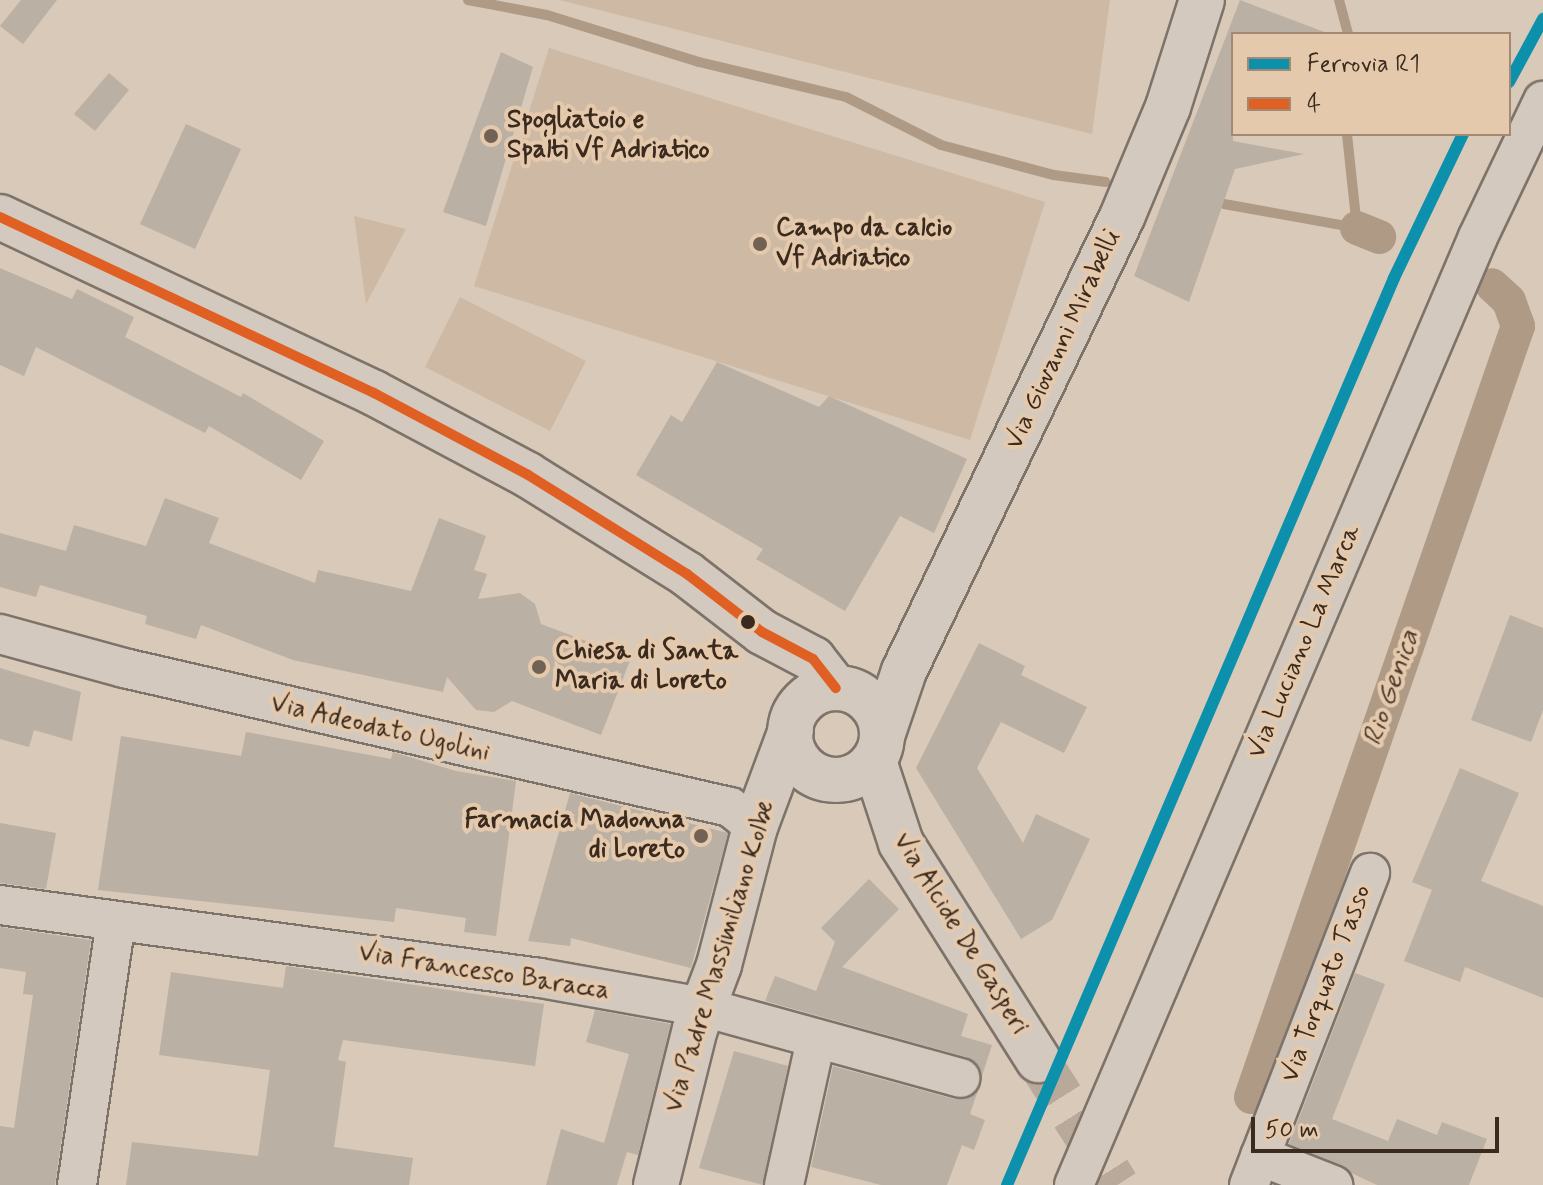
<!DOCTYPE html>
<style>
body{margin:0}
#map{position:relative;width:1543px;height:1185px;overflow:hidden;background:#d8c9b9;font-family:Mynerve,sans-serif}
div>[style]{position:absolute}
.green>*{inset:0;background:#cebaa4}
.stream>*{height:10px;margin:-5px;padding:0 5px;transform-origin:5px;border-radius:5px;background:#af9a86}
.canal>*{height:34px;margin:-17px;padding:0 17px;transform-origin:17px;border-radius:17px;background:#af9a86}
.building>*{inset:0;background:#bbb0a4}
.secondary-tunnel>*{height:44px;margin-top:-22px;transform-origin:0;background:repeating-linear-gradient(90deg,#b9a99a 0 44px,transparent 0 66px)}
.roads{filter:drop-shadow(2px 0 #7d7369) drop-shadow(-2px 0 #7d7369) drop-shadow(0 2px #7d7369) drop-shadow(0 -2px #7d7369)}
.street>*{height:38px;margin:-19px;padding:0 19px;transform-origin:19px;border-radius:19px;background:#d3c9be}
.secondary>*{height:44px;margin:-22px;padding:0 22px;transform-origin:22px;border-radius:22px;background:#d3c9be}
.secondary>.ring{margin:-22px;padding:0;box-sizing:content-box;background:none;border:44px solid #d3c9be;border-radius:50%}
.bus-1>*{height:10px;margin:-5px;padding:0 5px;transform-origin:5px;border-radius:5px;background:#e05f22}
.rail-1>*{height:12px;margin:-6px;padding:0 6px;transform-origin:6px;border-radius:6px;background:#0c90ab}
.dots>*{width:22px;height:22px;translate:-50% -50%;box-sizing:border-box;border:4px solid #e5c9ac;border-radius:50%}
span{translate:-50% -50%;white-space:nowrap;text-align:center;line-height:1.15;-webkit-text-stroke:8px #e5c9ac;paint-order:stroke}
.poi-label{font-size:26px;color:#3b2a1e;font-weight:700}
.left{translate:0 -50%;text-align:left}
.right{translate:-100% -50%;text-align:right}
.street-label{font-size:26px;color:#3b2a1e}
.water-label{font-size:28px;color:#4f3c2e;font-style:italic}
.legend{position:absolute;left:1231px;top:32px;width:280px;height:104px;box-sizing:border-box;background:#e5c9ac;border:2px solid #a18973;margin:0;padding:10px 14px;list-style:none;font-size:24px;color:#3b2a1e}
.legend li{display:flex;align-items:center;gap:16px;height:40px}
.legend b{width:40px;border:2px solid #a18973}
.scale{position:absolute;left:1251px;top:1117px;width:248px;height:36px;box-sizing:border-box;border:4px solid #3b2a1e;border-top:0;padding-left:10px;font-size:24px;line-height:28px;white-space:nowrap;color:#3b2a1e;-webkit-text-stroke:6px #e5c9ac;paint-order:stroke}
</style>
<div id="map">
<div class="green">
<i style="clip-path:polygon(559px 0,1110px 0,1092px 134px)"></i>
<i style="clip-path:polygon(549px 48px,1045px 202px,970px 440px,474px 286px)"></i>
<i style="clip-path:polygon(354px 216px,406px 229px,366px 304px)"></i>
<i style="clip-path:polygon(460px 297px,586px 361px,550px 431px,425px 367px)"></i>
</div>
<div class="stream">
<i style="left:468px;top:0;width:80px;rotate:10.8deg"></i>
<i style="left:547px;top:15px;width:159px;rotate:17.2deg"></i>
<i style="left:699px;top:62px;width:151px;rotate:13.4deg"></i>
<i style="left:846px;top:97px;width:106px;rotate:26.8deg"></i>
<i style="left:941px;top:145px;width:117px;rotate:14.9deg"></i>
<i style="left:1054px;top:175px;width:52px;rotate:7.7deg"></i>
<i style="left:1339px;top:0;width:35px;rotate:75deg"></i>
<i style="left:1224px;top:204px;width:135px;rotate:10.2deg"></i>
<i style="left:1357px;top:228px;width:95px;rotate:-96.1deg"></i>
</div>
<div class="canal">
<i style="left:1357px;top:228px;width:24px;rotate:22deg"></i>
<i style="left:1251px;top:1097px;width:816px;rotate:-70.9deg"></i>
<i style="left:1518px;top:326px;width:27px;rotate:-110deg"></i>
<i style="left:1509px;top:301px;width:23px;rotate:-137deg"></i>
</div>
<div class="building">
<i style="clip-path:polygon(21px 0,57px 0,23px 44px,0 26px)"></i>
<i style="clip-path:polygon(1240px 0,1327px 33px,1233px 34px,1233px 141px,1304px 154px,1235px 169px,1189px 302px,1134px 276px)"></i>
<i style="clip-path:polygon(501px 52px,533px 67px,486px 226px,443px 212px)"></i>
<i style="clip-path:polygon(109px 73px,129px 90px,95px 131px,74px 114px)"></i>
<i style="clip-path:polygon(186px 124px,241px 149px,195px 249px,140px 224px)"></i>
<i style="clip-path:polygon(0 268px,72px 299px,77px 289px,134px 317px,125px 337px,241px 397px,243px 393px,324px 441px,301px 480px,209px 426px,205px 433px,36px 347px,24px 376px,0 365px)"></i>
<i style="clip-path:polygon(717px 362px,819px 407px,829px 396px,967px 459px,934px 533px,900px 516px,845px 611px,756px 559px,763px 549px,636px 475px,671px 415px,682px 422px)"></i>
<i style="clip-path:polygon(165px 498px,219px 518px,209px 543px,315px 583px,318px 570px,411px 591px,439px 518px,486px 536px,474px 570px,487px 574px,478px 599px,520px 593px,535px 604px,541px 624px,631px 658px,601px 735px,512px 701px,494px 712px,476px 710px,447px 677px,443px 692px,293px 660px,201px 625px,196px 639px,145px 624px,147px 616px,40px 585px,36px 597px,0 587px,0 533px,66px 551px,74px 525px,146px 546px)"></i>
<i style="clip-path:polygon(1510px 615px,1543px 628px,1543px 710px,1531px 742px,1471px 720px)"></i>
<i style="clip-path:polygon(979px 643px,1025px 666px,1021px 675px,1087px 707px,1064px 753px,1001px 722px,977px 768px,1023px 843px,1036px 814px,1090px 839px,1052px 920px,1021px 939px,916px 768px)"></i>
<i style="clip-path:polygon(0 668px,81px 692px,72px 741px,34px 730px,29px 747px,0 739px)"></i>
<i style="clip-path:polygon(246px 732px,391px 759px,393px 752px,456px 771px,516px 781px,496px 936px,464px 932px,466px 918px,396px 908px,394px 922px,98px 890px,121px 736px,241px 756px)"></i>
<i style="clip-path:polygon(1460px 768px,1519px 793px,1481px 881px,1543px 906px,1543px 998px,1465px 967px,1460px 982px,1404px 961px,1432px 890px,1412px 882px)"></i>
<i style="clip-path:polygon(570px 793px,728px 833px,691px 968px,571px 938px,570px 946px,528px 941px)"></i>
<i style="clip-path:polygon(0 823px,56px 833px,46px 889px,0 883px)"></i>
<i style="clip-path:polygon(869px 879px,899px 909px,842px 967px,968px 1014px,961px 1036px,992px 1045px,981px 1079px,976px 1063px,966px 1057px,765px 1001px,775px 976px,816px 991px,835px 942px,821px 928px)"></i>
<i style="clip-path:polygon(0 927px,91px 940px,55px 1185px,0 1185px,0 1126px,14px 1128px,33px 995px,23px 994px,26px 972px,0 968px)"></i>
<i style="clip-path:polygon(286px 966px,544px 1004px,535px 1066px,343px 1040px,338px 1060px,346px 1062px,334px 1147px,413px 1158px,409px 1185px,126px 1185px,132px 1142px,258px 1156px,270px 1070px,159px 1055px,171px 972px,283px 988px)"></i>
<i style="clip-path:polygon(1355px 973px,1385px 984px,1332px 1119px,1388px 1141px,1397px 1119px,1437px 1135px,1442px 1122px,1487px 1139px,1469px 1185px,1377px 1185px,1289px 1144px)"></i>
<i style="clip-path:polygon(595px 1010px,671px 1024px,638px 1155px,627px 1152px,617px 1185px,546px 1185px,561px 1129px,604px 1143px,629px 1054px,586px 1042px)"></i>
<i style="clip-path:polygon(734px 1051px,788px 1066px,763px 1185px,699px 1168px)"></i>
<i style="clip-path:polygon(833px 1066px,954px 1099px,966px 1099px,978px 1090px,970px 1114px,985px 1120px,974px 1150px,962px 1145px,947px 1185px,881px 1185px,811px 1167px)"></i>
</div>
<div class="secondary-tunnel">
<i style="left:1038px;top:1060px;width:148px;rotate:57.7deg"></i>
</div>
<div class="roads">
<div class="street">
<i style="left:0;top:634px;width:129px;rotate:15.3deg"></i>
<i style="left:124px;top:668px;width:622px;rotate:12.92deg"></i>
<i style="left:730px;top:807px;width:32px;rotate:39deg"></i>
<i style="left:0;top:905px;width:545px;rotate:7.7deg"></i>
<i style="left:540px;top:978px;width:166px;rotate:10.1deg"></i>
<i style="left:703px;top:1007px;width:267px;rotate:15.4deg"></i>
<i style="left:1260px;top:1156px;width:79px;rotate:21.7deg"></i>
<i style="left:77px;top:1185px;width:267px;rotate:-81.6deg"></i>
<i style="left:784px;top:1185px;width:149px;rotate:-77.6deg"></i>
<i style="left:1074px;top:1185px;width:1030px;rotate:-66.92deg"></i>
<i style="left:1478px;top:237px;width:151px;rotate:-64.5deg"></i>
<i style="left:1249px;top:1185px;width:335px;rotate:-68.8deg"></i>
</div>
<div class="secondary">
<i style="left:0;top:217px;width:413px;rotate:25.2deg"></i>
<i style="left:374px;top:393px;width:174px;rotate:28deg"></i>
<i style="left:528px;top:475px;width:187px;rotate:31.9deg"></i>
<i style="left:687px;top:574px;width:95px;rotate:37.7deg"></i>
<i style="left:762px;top:632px;width:58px;rotate:27.9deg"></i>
<i style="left:813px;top:659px;width:37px;rotate:52deg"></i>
<i class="ring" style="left:790px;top:688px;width:48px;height:48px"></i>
<i style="left:882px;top:736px;width:69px;rotate:-71.3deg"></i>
<i style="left:904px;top:671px;width:504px;rotate:-64.35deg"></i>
<i style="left:1122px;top:217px;width:119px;rotate:-67.3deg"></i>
<i style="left:1168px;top:107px;width:112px;rotate:-72.4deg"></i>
<i style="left:874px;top:761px;width:86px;rotate:71.8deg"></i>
<i style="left:901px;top:843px;width:257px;rotate:57.7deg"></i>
<i style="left:656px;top:1185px;width:161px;rotate:-76deg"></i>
<i style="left:695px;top:1029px;width:68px;rotate:-69.4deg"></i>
<i style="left:719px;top:965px;width:143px;rotate:-75.4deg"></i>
<i style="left:755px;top:827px;width:103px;rotate:-69.6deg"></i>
</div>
</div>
<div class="bus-1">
<i style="left:0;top:217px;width:413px;rotate:25.2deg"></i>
<i style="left:374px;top:393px;width:174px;rotate:28deg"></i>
<i style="left:528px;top:475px;width:187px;rotate:31.9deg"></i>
<i style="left:687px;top:574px;width:95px;rotate:37.7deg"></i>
<i style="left:762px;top:632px;width:58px;rotate:27.9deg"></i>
<i style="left:813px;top:659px;width:37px;rotate:52deg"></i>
</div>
<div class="rail-1">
<i style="left:1509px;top:82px;width:72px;rotate:-61.6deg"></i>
<i style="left:1007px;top:1185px;width:986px;rotate:-66.89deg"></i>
<i style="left:1394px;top:278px;width:160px;rotate:-64.4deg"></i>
</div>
<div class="dots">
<i style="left:491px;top:136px;background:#726254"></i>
<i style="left:760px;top:244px;background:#726254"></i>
<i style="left:748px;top:622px;background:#3b2a1e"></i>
<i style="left:539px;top:667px;background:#726254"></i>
<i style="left:701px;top:836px;background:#726254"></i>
</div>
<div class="poi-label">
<span class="left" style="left:507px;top:136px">Spogliatoio e<br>Spalti Vf Adriatico</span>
<span class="left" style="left:776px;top:244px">Campo da calcio<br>Vf Adriatico</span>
<span class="left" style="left:555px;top:667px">Chiesa di Santa<br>Maria di Loreto</span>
<span class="right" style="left:685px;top:836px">Farmacia Madonna<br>di Loreto</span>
</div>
<div class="street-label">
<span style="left:1064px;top:340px;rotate:-65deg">Via Giovanni Mirabelli</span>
<span style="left:1305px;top:642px;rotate:-67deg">Via Luciano La Marca</span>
<span style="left:380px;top:729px;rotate:13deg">Via Adeodato Ugolini</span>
<span style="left:960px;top:934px;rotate:58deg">Via Alcide De Gasperi</span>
<span style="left:721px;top:957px;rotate:-73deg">Via Padre Massimiliano Kolbe</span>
<span style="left:484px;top:973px;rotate:9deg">Via Francesco Baracca</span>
<span style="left:1327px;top:984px;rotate:-69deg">Via Torquato Tasso</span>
</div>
<div class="water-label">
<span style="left:1392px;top:688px;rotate:-71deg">Rio Genica</span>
</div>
<ul class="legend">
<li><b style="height:10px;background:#0c90ab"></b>Ferrovia R1</li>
<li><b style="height:10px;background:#e05f22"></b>4</li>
</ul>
<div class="scale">50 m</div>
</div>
